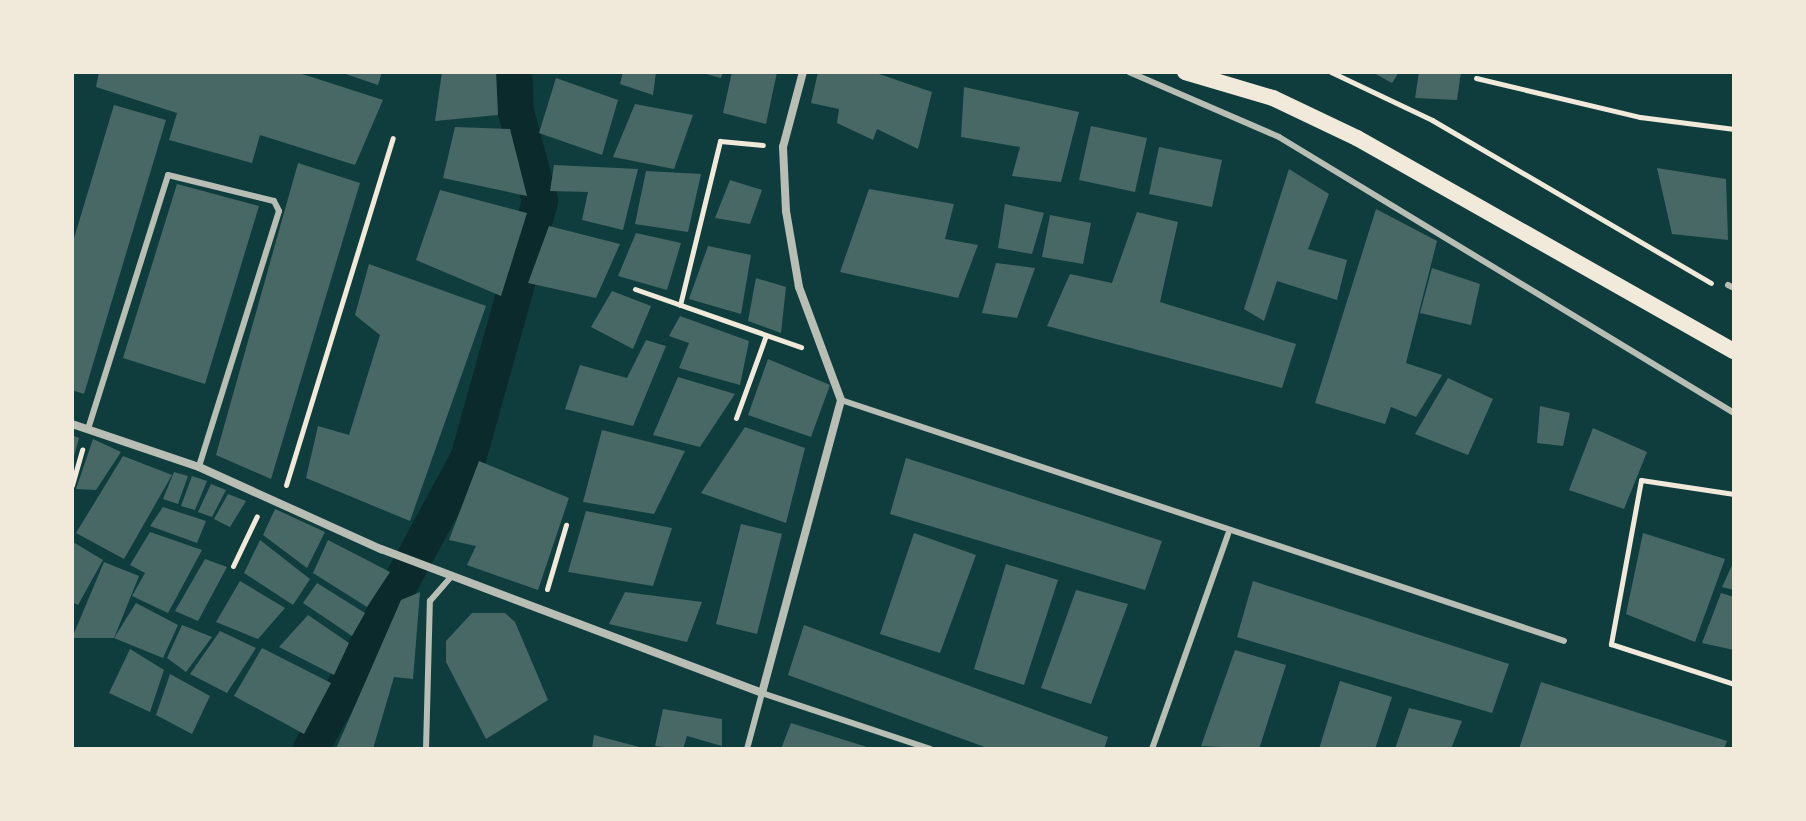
<!DOCTYPE html>
<style>
body{margin:0}
#map{position:relative;width:1806px;height:821px;overflow:hidden;background:#0f3d3e;font-family:"Asap Condensed",sans-serif}
div>[style]{position:absolute}
.canal>*{height:36px;margin:-18px;padding:0 18px;transform-origin:18px;border-radius:18px;background:#0a2a2b}
.building>*{inset:0;background:#486865}
.path>*{height:5px;margin:-2.5px;padding:0 2.5px;transform-origin:2.5px;border-radius:2.5px;background:#f1e9da}
.service>*{height:6px;margin:-3px;padding:0 3px;transform-origin:3px;border-radius:3px;background:#b8beb3}
.minor>*{height:8px;margin:-4px;padding:0 4px;transform-origin:4px;border-radius:4px;background:#b8beb3}
.secondary>*{height:16px;margin:-8px;padding:0 8px;transform-origin:8px;border-radius:8px;background:#f1e9da}
span{translate:-50% -50%;white-space:nowrap;text-align:center;line-height:1.15;-webkit-text-stroke:6px #f1e9da;paint-order:stroke}
.frame{position:absolute;inset:0;border:74px solid #f1e9da;pointer-events:none}
</style>
<div id="map">
<div class="canal">
<i style="left:311px;top:749px;width:330px;rotate:-61.6deg"></i>
<i style="left:468px;top:459px;width:268px;rotate:-74.4deg"></i>
<i style="left:540px;top:201px;width:92px;rotate:-105.1deg"></i>
<i style="left:516px;top:112px;width:40px;rotate:-92.9deg"></i>
</div>
<div class="building">
<i style="clip-path:polygon(99px 72px,296px 72px,383px 100px,355px 165px,260px 135px,252px 163px,169px 140px,177px 113px,96px 87px)"></i>
<i style="clip-path:polygon(340px 72px,382px 72px,378px 85px)"></i>
<i style="clip-path:polygon(442px 72px,496px 72px,498px 115px,435px 121px)"></i>
<i style="clip-path:polygon(623px 72px,656px 72px,653px 95px,620px 84px)"></i>
<i style="clip-path:polygon(699px 72px,723px 72px,721px 78px)"></i>
<i style="clip-path:polygon(732px 72px,777px 72px,766px 124px,723px 113px)"></i>
<i style="clip-path:polygon(818px 72px,873px 72px,932px 92px,918px 149px,877px 129px,873px 140px,837px 123px,839px 109px,811px 103px)"></i>
<i style="clip-path:polygon(1372px 72px,1399px 72px,1392px 83px)"></i>
<i style="clip-path:polygon(1419px 72px,1461px 72px,1457px 100px,1415px 98px)"></i>
<i style="clip-path:polygon(556px 78px,618px 100px,602px 155px,539px 133px)"></i>
<i style="clip-path:polygon(964px 87px,1079px 112px,1061px 182px,1012px 176px,1020px 147px,961px 137px)"></i>
<i style="clip-path:polygon(635px 104px,693px 115px,674px 169px,613px 157px)"></i>
<i style="clip-path:polygon(114px 105px,166px 120px,84px 394px,72px 390px,72px 245px)"></i>
<i style="clip-path:polygon(1091px 126px,1147px 138px,1135px 192px,1079px 180px)"></i>
<i style="clip-path:polygon(455px 127px,510px 129px,527px 196px,443px 178px)"></i>
<i style="clip-path:polygon(1159px 147px,1222px 160px,1212px 207px,1149px 194px)"></i>
<i style="clip-path:polygon(298px 163px,360px 183px,271px 479px,216px 455px)"></i>
<i style="clip-path:polygon(554px 165px,638px 169px,623px 230px,582px 220px,588px 192px,550px 191px)"></i>
<i style="clip-path:polygon(1657px 168px,1726px 179px,1728px 240px,1672px 234px)"></i>
<i style="clip-path:polygon(1289px 169px,1329px 194px,1308px 249px,1347px 260px,1337px 300px,1277px 281px,1264px 321px,1244px 309px)"></i>
<i style="clip-path:polygon(646px 171px,701px 174px,688px 232px,635px 224px)"></i>
<i style="clip-path:polygon(730px 180px,762px 190px,750px 224px,715px 218px)"></i>
<i style="clip-path:polygon(177px 184px,259px 206px,205px 384px,123px 358px)"></i>
<i style="clip-path:polygon(869px 189px,954px 204px,945px 239px,978px 245px,958px 298px,840px 272px)"></i>
<i style="clip-path:polygon(440px 190px,527px 213px,501px 296px,416px 260px)"></i>
<i style="clip-path:polygon(1005px 204px,1044px 213px,1032px 254px,998px 248px)"></i>
<i style="clip-path:polygon(1376px 209px,1437px 241px,1406px 363px,1442px 375px,1416px 417px,1391px 407px,1385px 424px,1315px 403px)"></i>
<i style="clip-path:polygon(1137px 212px,1178px 222px,1160px 302px,1296px 344px,1282px 388px,1047px 326px,1070px 274px,1112px 283px)"></i>
<i style="clip-path:polygon(1050px 215px,1091px 223px,1083px 264px,1042px 257px)"></i>
<i style="clip-path:polygon(549px 226px,620px 244px,596px 298px,528px 283px)"></i>
<i style="clip-path:polygon(636px 233px,681px 243px,667px 290px,618px 276px)"></i>
<i style="clip-path:polygon(708px 246px,751px 255px,741px 314px,689px 299px)"></i>
<i style="clip-path:polygon(996px 263px,1035px 268px,1017px 318px,982px 313px)"></i>
<i style="clip-path:polygon(369px 264px,486px 306px,410px 521px,306px 478px,318px 426px,349px 435px,380px 335px,355px 315px)"></i>
<i style="clip-path:polygon(1432px 268px,1480px 284px,1471px 325px,1420px 313px)"></i>
<i style="clip-path:polygon(756px 278px,786px 287px,781px 333px,748px 321px)"></i>
<i style="clip-path:polygon(612px 291px,651px 306px,633px 349px,591px 327px)"></i>
<i style="clip-path:polygon(680px 316px,749px 341px,740px 385px,679px 368px,689px 343px,669px 336px)"></i>
<i style="clip-path:polygon(646px 340px,666px 346px,633px 426px,565px 409px,580px 365px,627px 378px)"></i>
<i style="clip-path:polygon(768px 359px,830px 385px,811px 437px,748px 415px)"></i>
<i style="clip-path:polygon(678px 377px,735px 394px,700px 447px,653px 435px)"></i>
<i style="clip-path:polygon(1448px 378px,1493px 399px,1468px 455px,1415px 434px)"></i>
<i style="clip-path:polygon(1540px 406px,1570px 413px,1563px 446px,1537px 443px)"></i>
<i style="clip-path:polygon(745px 427px,805px 448px,786px 523px,701px 493px)"></i>
<i style="clip-path:polygon(1593px 428px,1647px 452px,1624px 509px,1569px 490px)"></i>
<i style="clip-path:polygon(602px 430px,685px 451px,654px 514px,583px 502px)"></i>
<i style="clip-path:polygon(72px 435px,79px 438px,73px 460px,72px 459px)"></i>
<i style="clip-path:polygon(93px 439px,121px 452px,96px 490px,76px 489px)"></i>
<i style="clip-path:polygon(123px 456px,172px 475px,124px 559px,76px 533px)"></i>
<i style="clip-path:polygon(906px 458px,1162px 541px,1145px 590px,890px 514px)"></i>
<i style="clip-path:polygon(479px 461px,569px 498px,538px 590px,467px 565px,476px 546px,449px 540px)"></i>
<i style="clip-path:polygon(174px 472px,188px 476px,178px 504px,163px 499px)"></i>
<i style="clip-path:polygon(192px 476px,207px 481px,195px 510px,181px 506px)"></i>
<i style="clip-path:polygon(211px 484px,226px 490px,212px 517px,198px 512px)"></i>
<i style="clip-path:polygon(228px 494px,246px 501px,230px 527px,214px 519px)"></i>
<i style="clip-path:polygon(163px 507px,206px 521px,197px 543px,150px 526px)"></i>
<i style="clip-path:polygon(275px 509px,325px 532px,307px 568px,263px 535px)"></i>
<i style="clip-path:polygon(586px 511px,672px 528px,653px 586px,568px 572px)"></i>
<i style="clip-path:polygon(741px 524px,782px 534px,757px 634px,716px 624px)"></i>
<i style="clip-path:polygon(150px 532px,202px 550px,168px 613px,132px 596px,145px 573px,130px 565px)"></i>
<i style="clip-path:polygon(914px 533px,976px 555px,940px 653px,880px 634px)"></i>
<i style="clip-path:polygon(1643px 533px,1725px 559px,1695px 642px,1626px 614px)"></i>
<i style="clip-path:polygon(260px 540px,310px 579px,293px 605px,244px 573px)"></i>
<i style="clip-path:polygon(328px 540px,390px 572px,367px 607px,313px 573px)"></i>
<i style="clip-path:polygon(73px 542px,103px 560px,78px 605px,72px 602px)"></i>
<i style="clip-path:polygon(205px 559px,227px 567px,198px 621px,175px 611px)"></i>
<i style="clip-path:polygon(1734px 561px,1734px 590px,1722px 587px)"></i>
<i style="clip-path:polygon(104px 562px,139px 576px,114px 638px,72px 638px)"></i>
<i style="clip-path:polygon(1006px 564px,1058px 580px,1024px 685px,974px 669px)"></i>
<i style="clip-path:polygon(240px 581px,285px 608px,258px 639px,216px 622px)"></i>
<i style="clip-path:polygon(1253px 581px,1509px 664px,1492px 713px,1237px 637px)"></i>
<i style="clip-path:polygon(317px 583px,365px 613px,352px 636px,303px 603px)"></i>
<i style="clip-path:polygon(1076px 590px,1128px 604px,1091px 704px,1041px 688px)"></i>
<i style="clip-path:polygon(420px 592px,413px 679px,394px 677px,373px 749px,336px 749px,401px 600px)"></i>
<i style="clip-path:polygon(625px 592px,702px 602px,687px 642px,609px 624px)"></i>
<i style="clip-path:polygon(1721px 593px,1734px 597px,1734px 650px,1702px 643px)"></i>
<i style="clip-path:polygon(136px 603px,178px 625px,163px 658px,114px 638px)"></i>
<i style="clip-path:polygon(472px 613px,505px 613px,515px 622px,548px 700px,486px 739px,446px 662px,446px 641px)"></i>
<i style="clip-path:polygon(308px 615px,349px 643px,334px 675px,279px 647px)"></i>
<i style="clip-path:polygon(182px 625px,212px 637px,186px 672px,167px 658px)"></i>
<i style="clip-path:polygon(804px 625px,1108px 737px,1104px 749px,990px 749px,788px 675px)"></i>
<i style="clip-path:polygon(220px 631px,256px 648px,227px 693px,190px 674px)"></i>
<i style="clip-path:polygon(262px 648px,331px 683px,304px 734px,234px 696px)"></i>
<i style="clip-path:polygon(130px 649px,164px 670px,150px 712px,109px 693px)"></i>
<i style="clip-path:polygon(1235px 650px,1286px 665px,1259px 749px,1201px 746px)"></i>
<i style="clip-path:polygon(170px 674px,210px 696px,192px 734px,156px 715px)"></i>
<i style="clip-path:polygon(1340px 681px,1392px 697px,1375px 749px,1319px 749px)"></i>
<i style="clip-path:polygon(1541px 682px,1727px 741px,1724px 749px,1519px 749px)"></i>
<i style="clip-path:polygon(1409px 708px,1462px 721px,1451px 749px,1395px 749px)"></i>
<i style="clip-path:polygon(663px 709px,722px 719px,722px 746px,687px 736px,683px 749px,655px 746px)"></i>
<i style="clip-path:polygon(791px 723px,870px 748px,870px 749px,781px 749px)"></i>
<i style="clip-path:polygon(594px 735px,643px 748px,643px 749px,592px 749px)"></i>
</div>
<div class="path">
<i style="left:1331px;top:72px;width:112px;rotate:25.4deg"></i>
<i style="left:1432px;top:120px;width:323px;rotate:30.3deg"></i>
<i style="left:1476px;top:78px;width:169px;rotate:13.4deg"></i>
<i style="left:1640px;top:117px;width:95px;rotate:7.3deg"></i>
<i style="left:635px;top:289px;width:176px;rotate:19.3deg"></i>
<i style="left:680px;top:305px;width:169px;rotate:-76.3deg"></i>
<i style="left:720px;top:141px;width:43px;rotate:5.3deg"></i>
<i style="left:736px;top:418px;width:88px;rotate:-70.1deg"></i>
<i style="left:72px;top:485px;width:37px;rotate:-74deg"></i>
<i style="left:286px;top:485px;width:363px;rotate:-72.9deg"></i>
<i style="left:1734px;top:494px;width:94px;rotate:-171.4deg"></i>
<i style="left:1641px;top:480px;width:167px;rotate:100.4deg"></i>
<i style="left:1611px;top:644px;width:129px;rotate:18deg"></i>
<i style="left:233px;top:566px;width:55px;rotate:-64.4deg"></i>
<i style="left:547px;top:589px;width:67px;rotate:-73.5deg"></i>
</div>
<div class="service">
<i style="left:1129px;top:72px;width:163px;rotate:23.4deg"></i>
<i style="left:1279px;top:137px;width:532px;rotate:31.24deg"></i>
<i style="left:1728px;top:285px;width:7px;rotate:27deg"></i>
<i style="left:841px;top:400px;width:762px;rotate:18.43deg"></i>
<i style="left:88px;top:429px;width:266px;rotate:-72.5deg"></i>
<i style="left:168px;top:175px;width:109px;rotate:13.8deg"></i>
<i style="left:274px;top:201px;width:11px;rotate:63deg"></i>
<i style="left:279px;top:211px;width:268px;rotate:107.4deg"></i>
<i style="left:426px;top:749px;width:148px;rotate:-88.5deg"></i>
<i style="left:430px;top:601px;width:33px;rotate:-49deg"></i>
<i style="left:747px;top:749px;width:58px;rotate:-75deg"></i>
<i style="left:762px;top:693px;width:177px;rotate:18.4deg"></i>
<i style="left:1152px;top:749px;width:228px;rotate:-70.5deg"></i>
</div>
<div class="minor">
<i style="left:72px;top:424px;width:134px;rotate:18.7deg"></i>
<i style="left:199px;top:467px;width:200px;rotate:24.3deg"></i>
<i style="left:381px;top:549px;width:407px;rotate:20.7deg"></i>
<i style="left:762px;top:693px;width:303px;rotate:-74.9deg"></i>
<i style="left:841px;top:400px;width:121px;rotate:-110.4deg"></i>
<i style="left:799px;top:287px;width:77px;rotate:-99.7deg"></i>
<i style="left:786px;top:211px;width:64px;rotate:-92.7deg"></i>
<i style="left:783px;top:147px;width:78px;rotate:-75.1deg"></i>
</div>
<div class="secondary">
<i style="left:1185px;top:72px;width:92px;rotate:16.5deg"></i>
<i style="left:1273px;top:98px;width:93px;rotate:25.5deg"></i>
<i style="left:1357px;top:138px;width:433px;rotate:29.5deg"></i>
</div>
<div class="frame"></div>
</div>
